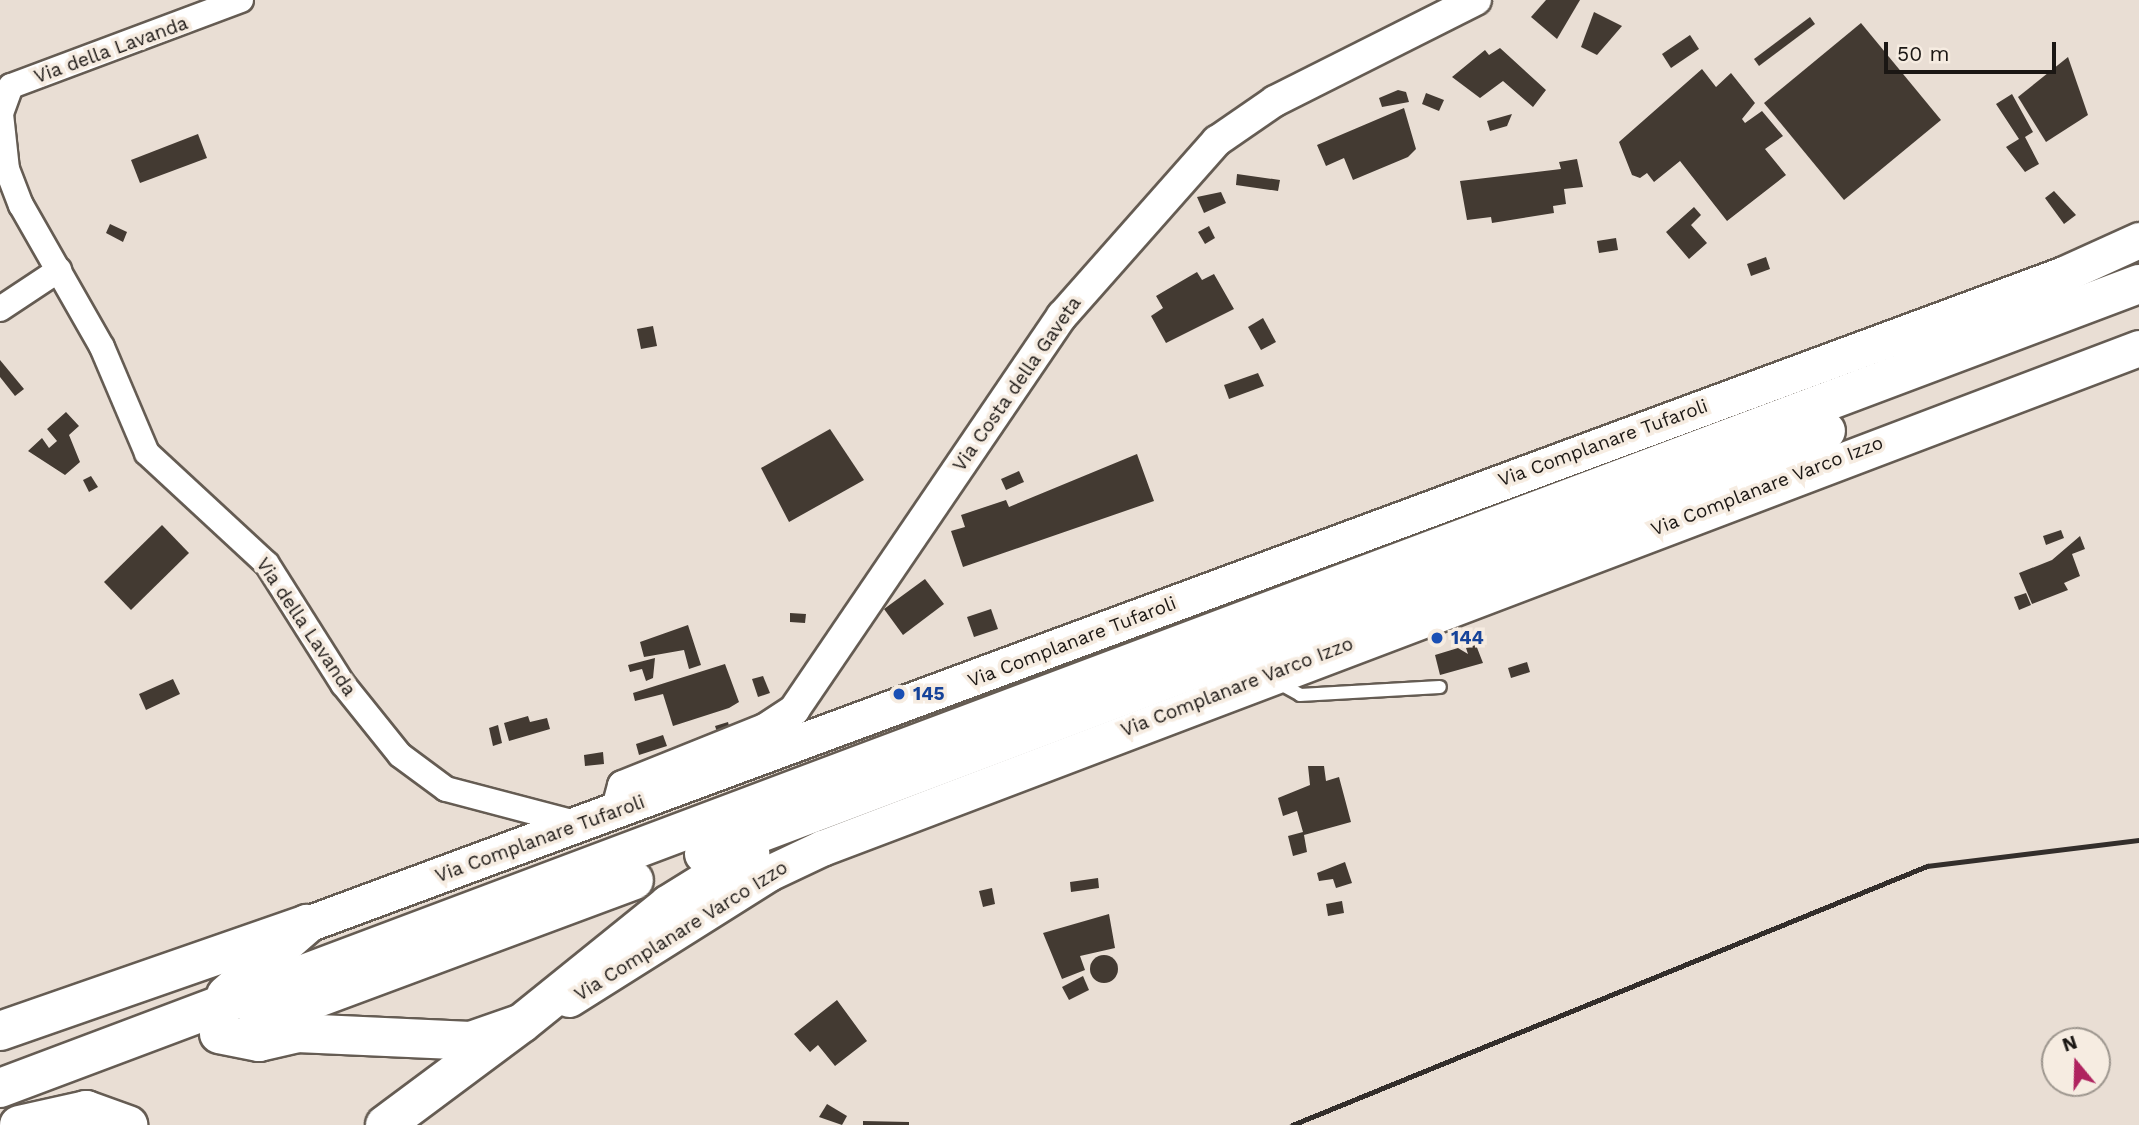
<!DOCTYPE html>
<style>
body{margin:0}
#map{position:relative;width:2139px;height:1125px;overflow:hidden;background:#e9ded4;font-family:"Work Sans",sans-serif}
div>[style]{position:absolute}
.building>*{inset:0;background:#433a32}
.round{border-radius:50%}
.roads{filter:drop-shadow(2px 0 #655c53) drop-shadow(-2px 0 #655c53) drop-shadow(0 2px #655c53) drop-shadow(0 -2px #655c53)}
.service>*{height:12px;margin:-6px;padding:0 6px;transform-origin:6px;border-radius:6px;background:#fff}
.minor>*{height:24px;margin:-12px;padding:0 12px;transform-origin:12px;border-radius:12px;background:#fff}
.tertiary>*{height:30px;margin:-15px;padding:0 15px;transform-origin:15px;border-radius:15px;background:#fff}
.secondary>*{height:35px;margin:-17.5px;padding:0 17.5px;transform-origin:17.5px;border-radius:17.5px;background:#fff}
.primary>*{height:38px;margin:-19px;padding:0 19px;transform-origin:19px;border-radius:19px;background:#fff}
.trunk>*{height:38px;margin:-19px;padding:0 19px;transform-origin:19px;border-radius:19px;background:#fff}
.motorway>*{height:38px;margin:-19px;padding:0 19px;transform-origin:19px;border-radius:19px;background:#fff}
.rail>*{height:5px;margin:-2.5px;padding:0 2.5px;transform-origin:2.5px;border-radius:2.5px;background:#332e2b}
.dots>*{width:19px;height:19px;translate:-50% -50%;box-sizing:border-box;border:4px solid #f6ece1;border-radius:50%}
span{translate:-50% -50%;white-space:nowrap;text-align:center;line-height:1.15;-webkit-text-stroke:7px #f6ece1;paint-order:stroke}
.street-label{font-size:19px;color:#1b1714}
.transit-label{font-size:19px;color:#164399;font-weight:700}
.left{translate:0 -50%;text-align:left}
.north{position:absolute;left:2041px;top:1027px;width:70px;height:70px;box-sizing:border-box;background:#f6ece1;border:2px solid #9e978f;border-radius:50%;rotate:341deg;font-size:19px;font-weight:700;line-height:28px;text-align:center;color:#1b1714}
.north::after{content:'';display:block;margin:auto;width:24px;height:32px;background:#af235f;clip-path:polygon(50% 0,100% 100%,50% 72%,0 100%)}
.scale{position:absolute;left:1884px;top:42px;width:172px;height:32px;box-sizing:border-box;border:4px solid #1b1714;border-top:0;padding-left:9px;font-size:21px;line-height:24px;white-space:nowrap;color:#1b1714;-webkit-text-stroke:5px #f6ece1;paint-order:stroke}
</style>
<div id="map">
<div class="building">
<i style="clip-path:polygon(1546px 0,1580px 0,1557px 39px,1531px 17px)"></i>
<i style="clip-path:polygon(1594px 12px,1622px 26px,1597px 55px,1581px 47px)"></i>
<i style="clip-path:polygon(1810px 17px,1815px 24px,1759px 66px,1754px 59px)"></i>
<i style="clip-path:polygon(1861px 23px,1941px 120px,1844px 200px,1764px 103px)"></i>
<i style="clip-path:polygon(1690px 35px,1699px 49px,1671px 68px,1662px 54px)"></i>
<i style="clip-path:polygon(1500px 48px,1546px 90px,1533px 107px,1503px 81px,1480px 98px,1452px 77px,1485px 50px,1489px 55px)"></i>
<i style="clip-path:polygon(2068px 57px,2088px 115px,2046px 142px,2018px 97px)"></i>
<i style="clip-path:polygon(1702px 69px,1716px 87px,1731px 73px,1755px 103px,1742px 119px,1745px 123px,1762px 111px,1783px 136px,1765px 149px,1786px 175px,1727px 221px,1680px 161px,1654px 182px,1647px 173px,1640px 178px,1632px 175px,1619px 142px)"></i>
<i style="clip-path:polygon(1398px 90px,1406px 92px,1409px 102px,1382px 107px,1379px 98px)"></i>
<i style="clip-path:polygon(1426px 93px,1444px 100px,1439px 111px,1422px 104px)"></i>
<i style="clip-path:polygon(2012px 94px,2033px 132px,2025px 137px,2039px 164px,2025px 172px,2006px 147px,2019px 139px,1996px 104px)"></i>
<i style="clip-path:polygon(1404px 108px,1416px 149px,1408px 157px,1353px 180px,1344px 158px,1326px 166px,1317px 145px)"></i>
<i style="clip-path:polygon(1512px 114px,1507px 126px,1490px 131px,1487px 121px)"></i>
<i style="clip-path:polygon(198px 134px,207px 158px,140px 183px,131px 160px)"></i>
<i style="clip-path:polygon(1577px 159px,1583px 187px,1564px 189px,1566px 204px,1553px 206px,1554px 213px,1492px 223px,1491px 217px,1467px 220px,1460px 181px,1561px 169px,1559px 162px)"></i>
<i style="clip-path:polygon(1237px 174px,1280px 180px,1278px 191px,1236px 185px)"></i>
<i style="clip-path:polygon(2054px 191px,2076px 215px,2064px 224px,2045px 198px)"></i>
<i style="clip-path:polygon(1221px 192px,1226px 203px,1204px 213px,1197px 197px)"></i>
<i style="clip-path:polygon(1694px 207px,1701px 215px,1691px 225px,1707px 243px,1689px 259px,1666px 232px)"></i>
<i style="clip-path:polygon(110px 224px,127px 232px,123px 242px,106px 233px)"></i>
<i style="clip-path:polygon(1209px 226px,1215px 238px,1205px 244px,1198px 232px)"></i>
<i style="clip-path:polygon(1616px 238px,1618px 250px,1599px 253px,1597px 241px)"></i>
<i style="clip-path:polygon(1766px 257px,1770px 269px,1751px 276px,1747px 264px)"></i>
<i style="clip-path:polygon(1197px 272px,1202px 280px,1214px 274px,1234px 309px,1166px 343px,1151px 316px,1163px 308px,1156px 296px)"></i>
<i style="clip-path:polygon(1263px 318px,1276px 342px,1261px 350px,1248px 327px)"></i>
<i style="clip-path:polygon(653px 326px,657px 346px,641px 349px,637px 329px)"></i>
<i style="clip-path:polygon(0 360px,24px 389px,15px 396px,0 377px)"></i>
<i style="clip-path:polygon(1258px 373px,1264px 386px,1229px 399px,1224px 385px)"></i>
<i style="clip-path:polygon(66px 412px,79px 426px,69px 435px,80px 462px,65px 475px,28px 451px,42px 438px,49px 448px,57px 441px,47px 429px)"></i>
<i style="clip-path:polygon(830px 429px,864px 480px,789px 522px,761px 468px)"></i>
<i style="clip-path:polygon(1137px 454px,1154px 501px,963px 567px,951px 531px,965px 527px,961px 515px,1006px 500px,1009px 507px)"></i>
<i style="clip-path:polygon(1019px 471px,1024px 482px,1006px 490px,1001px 479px)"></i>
<i style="clip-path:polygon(91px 476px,98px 487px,89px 492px,83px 480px)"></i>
<i style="clip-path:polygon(162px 525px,189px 553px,131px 610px,104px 582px)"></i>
<i style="clip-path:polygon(2061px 530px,2064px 538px,2046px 545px,2043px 536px)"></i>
<i style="clip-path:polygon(2080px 536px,2085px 549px,2072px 554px,2080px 576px,2064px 583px,2068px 590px,2032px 604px,2019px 573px,2052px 560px)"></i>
<i style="clip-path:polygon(925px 579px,944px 604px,903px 635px,884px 609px)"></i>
<i style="clip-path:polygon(2026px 593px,2031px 605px,2019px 610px,2014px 597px)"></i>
<i style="clip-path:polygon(991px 609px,998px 629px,974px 637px,967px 617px)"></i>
<i style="clip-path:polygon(790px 613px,806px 614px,805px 623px,790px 622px)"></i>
<i style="clip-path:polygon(688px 625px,701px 665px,689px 669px,684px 650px,644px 657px,640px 642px)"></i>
<i style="clip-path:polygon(1476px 645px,1483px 663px,1440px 675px,1435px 655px,1458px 648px,1468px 654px,1466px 648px)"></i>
<i style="clip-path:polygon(655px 658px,653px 678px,646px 681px,642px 669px,630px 672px,628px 665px)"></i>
<i style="clip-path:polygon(1527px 662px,1530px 672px,1511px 678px,1508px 668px)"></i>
<i style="clip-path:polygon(725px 664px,739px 702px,729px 708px,673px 726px,663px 694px,635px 701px,633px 693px)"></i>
<i style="clip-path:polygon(763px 676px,770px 693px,758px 697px,752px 679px)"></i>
<i style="clip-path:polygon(173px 679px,180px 694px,146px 710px,139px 694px)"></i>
<i style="clip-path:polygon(528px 716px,530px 722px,547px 718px,550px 729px,509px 741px,504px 723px)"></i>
<i style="clip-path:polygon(728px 722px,731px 734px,719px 738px,715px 726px)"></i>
<i style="clip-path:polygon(498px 725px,502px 743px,493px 746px,489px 728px)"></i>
<i style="clip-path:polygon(663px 735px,667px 746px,639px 755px,636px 744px)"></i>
<i style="clip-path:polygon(603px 752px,604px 764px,585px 766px,584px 755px)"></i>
<i style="clip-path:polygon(1308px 766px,1324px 766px,1326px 781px,1339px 777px,1351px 822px,1304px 835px,1307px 852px,1293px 856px,1288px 836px,1303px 832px,1297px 811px,1283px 816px,1278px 798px,1310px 785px)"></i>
<i style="clip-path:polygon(1345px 862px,1352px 883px,1336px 888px,1333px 879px,1319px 881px,1317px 873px)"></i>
<i style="clip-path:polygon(1098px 878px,1099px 888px,1071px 892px,1070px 882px)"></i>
<i style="clip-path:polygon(992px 888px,995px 904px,983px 907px,979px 891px)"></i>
<i style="clip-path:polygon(1342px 901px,1344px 913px,1328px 916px,1326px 904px)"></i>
<i style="clip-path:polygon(1109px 914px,1115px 948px,1080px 956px,1085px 970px,1062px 979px,1043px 933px)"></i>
<i class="round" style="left:1090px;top:955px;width:28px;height:28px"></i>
<i style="clip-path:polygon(1083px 976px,1089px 990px,1069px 1000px,1062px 987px)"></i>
<i style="clip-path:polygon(837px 1000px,867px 1041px,835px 1066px,818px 1045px,810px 1052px,794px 1034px)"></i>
<i style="clip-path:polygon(827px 1104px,847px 1116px,842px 1125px,819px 1117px)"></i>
<i style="clip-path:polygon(863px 1121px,909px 1122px,909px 1125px,863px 1125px)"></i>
</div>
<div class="roads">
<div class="service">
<i style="left:1277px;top:682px;width:26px;rotate:29deg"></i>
<i style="left:1300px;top:695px;width:140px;rotate:-3.3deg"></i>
</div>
<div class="minor">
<i style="left:241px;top:0;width:246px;rotate:159.5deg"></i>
<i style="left:11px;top:86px;width:30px;rotate:110deg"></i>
<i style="left:1px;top:114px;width:55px;rotate:83.8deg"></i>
<i style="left:7px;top:169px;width:39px;rotate:69deg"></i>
<i style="left:21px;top:205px;width:163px;rotate:60.3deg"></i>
<i style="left:102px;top:347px;width:115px;rotate:67deg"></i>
<i style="left:147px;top:453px;width:163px;rotate:42.8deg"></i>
<i style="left:267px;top:564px;width:142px;rotate:57.7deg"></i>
<i style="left:343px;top:684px;width:91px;rotate:51.2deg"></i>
<i style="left:400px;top:755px;width:57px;rotate:36.5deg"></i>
<i style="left:446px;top:789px;width:138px;rotate:14.7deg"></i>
<i style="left:0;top:309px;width:71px;rotate:-33.5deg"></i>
</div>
<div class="tertiary">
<i style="left:616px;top:812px;width:27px;rotate:-75deg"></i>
<i style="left:623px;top:786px;width:153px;rotate:-21.9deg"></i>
<i style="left:765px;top:729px;width:35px;rotate:-33deg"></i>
<i style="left:794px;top:710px;width:477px;rotate:-55.8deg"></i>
<i style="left:1062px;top:316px;width:234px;rotate:-48.5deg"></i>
<i style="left:1217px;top:141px;width:70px;rotate:-34.6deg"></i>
<i style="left:1275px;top:101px;width:225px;rotate:-26.7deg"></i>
</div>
<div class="secondary">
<i style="left:307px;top:924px;width:1873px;rotate:-20.3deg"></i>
<i style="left:2064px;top:274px;width:82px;rotate:-24.4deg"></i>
<i style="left:569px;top:999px;width:236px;rotate:-32.2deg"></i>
<i style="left:769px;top:873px;width:59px;rotate:-25.3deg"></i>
<i style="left:822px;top:848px;width:1409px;rotate:-20.79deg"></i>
</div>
<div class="primary">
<i style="left:0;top:1031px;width:325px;rotate:-19.2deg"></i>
<i style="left:385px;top:1125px;width:166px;rotate:-36.7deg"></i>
</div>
<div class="trunk">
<i style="left:704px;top:854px;width:1199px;rotate:-20.66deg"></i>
<i style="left:226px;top:995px;width:108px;rotate:-41.2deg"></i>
<i style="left:258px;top:1020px;width:401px;rotate:-20.4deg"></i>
<i style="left:219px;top:1034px;width:41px;rotate:11.3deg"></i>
<i style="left:259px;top:1042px;width:39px;rotate:-13deg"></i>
<i style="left:297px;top:1033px;width:174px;rotate:2.6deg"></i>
<i style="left:471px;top:1041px;width:54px;rotate:-19.4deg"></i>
<i style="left:522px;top:1023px;width:188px;rotate:-38.9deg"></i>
<i style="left:668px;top:905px;width:97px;rotate:-31.9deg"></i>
<i style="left:0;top:1088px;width:2285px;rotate:-20.6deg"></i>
</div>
<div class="motorway">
<i style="left:19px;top:1125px;width:69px;rotate:-12.6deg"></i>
<i style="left:86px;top:1110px;width:45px;rotate:19.7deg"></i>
</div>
</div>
<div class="rail">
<i style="left:1292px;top:1125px;width:686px;rotate:-22.19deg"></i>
<i style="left:1927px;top:866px;width:214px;rotate:-7deg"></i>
</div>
<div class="dots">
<i style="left:1437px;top:638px;background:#1a4fb4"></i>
<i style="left:899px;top:694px;background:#1a4fb4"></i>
</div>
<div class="street-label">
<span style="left:111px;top:50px;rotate:-20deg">Via della Lavanda</span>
<span style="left:1017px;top:384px;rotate:-55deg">Via Costa della Gaveta</span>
<span style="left:1603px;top:443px;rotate:-20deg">Via Complanare Tufaroli</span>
<span style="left:1767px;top:486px;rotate:-21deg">Via Complanare Varco Izzo</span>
<span style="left:306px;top:627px;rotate:56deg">Via della Lavanda</span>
<span style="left:1072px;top:642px;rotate:-21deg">Via Complanare Tufaroli</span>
<span style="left:1237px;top:687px;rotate:-21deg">Via Complanare Varco Izzo</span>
<span style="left:540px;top:839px;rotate:-20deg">Via Complanare Tufaroli</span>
<span style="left:681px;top:931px;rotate:-32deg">Via Complanare Varco Izzo</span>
</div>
<div class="transit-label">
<span class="left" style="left:1451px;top:638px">144</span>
<span class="left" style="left:913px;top:694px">145</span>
</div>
<div class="north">N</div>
<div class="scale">50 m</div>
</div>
